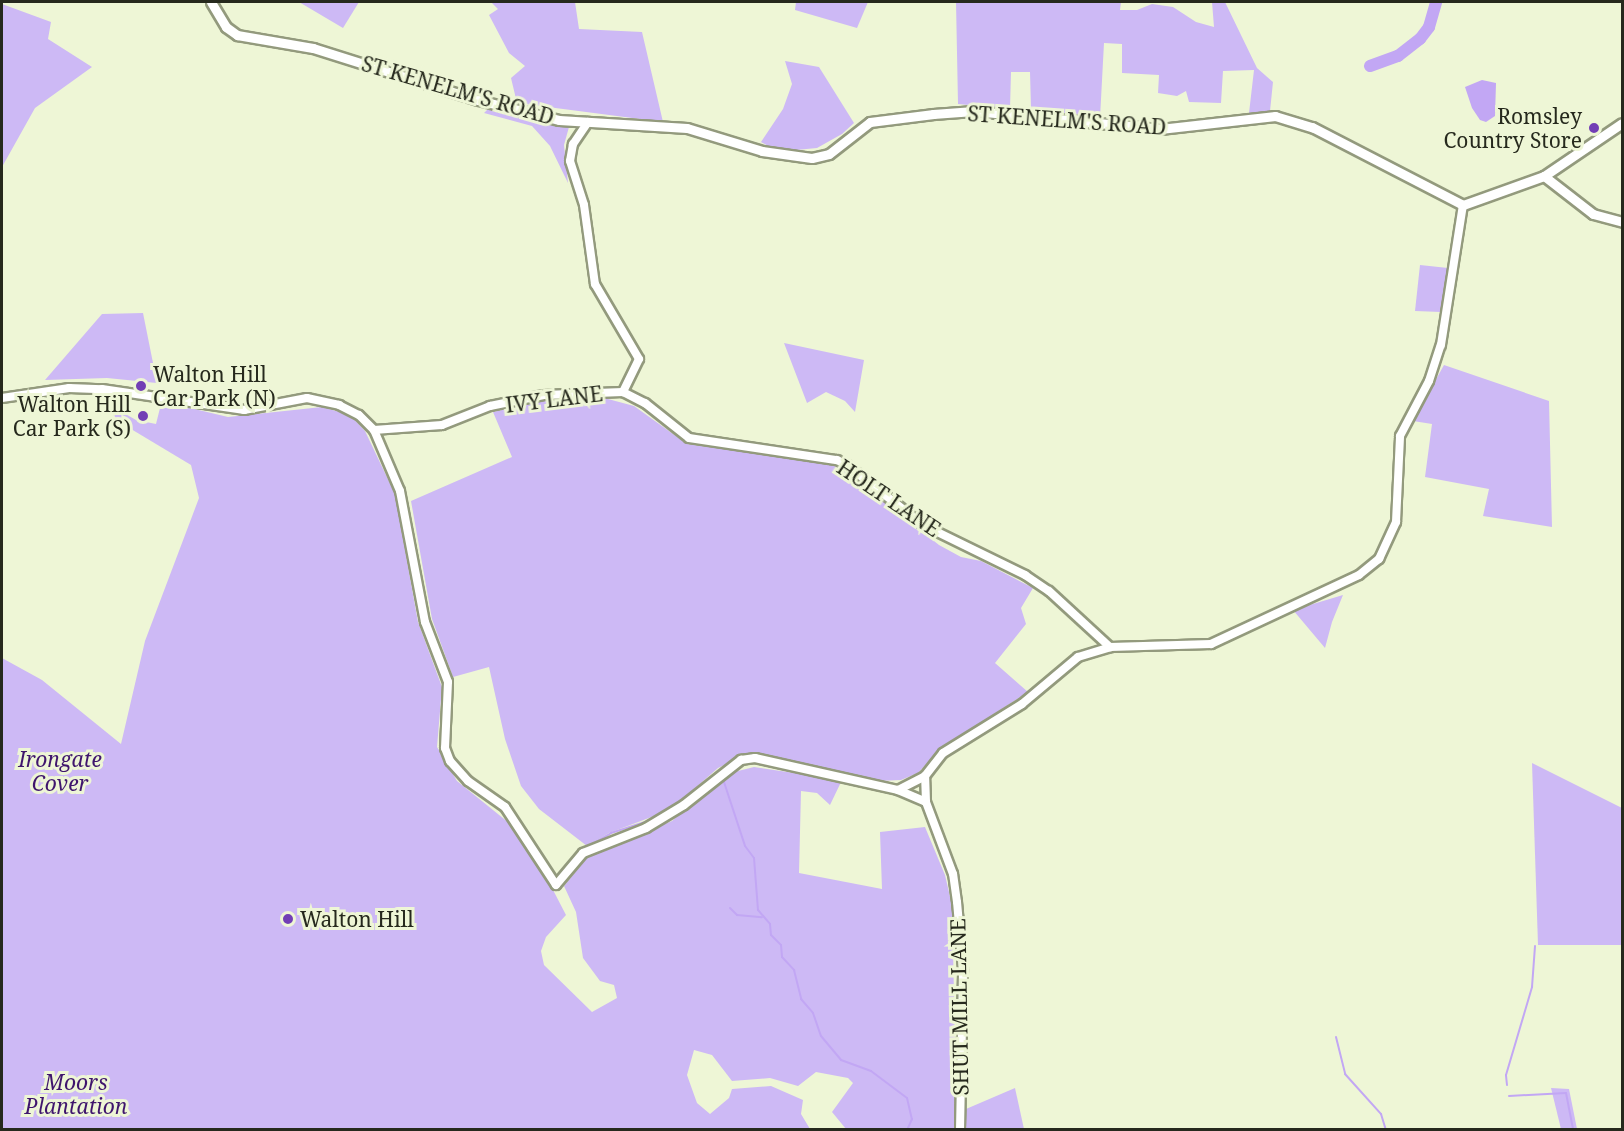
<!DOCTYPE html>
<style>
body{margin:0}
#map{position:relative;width:1624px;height:1131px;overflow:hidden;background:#eef6d6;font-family:"Noto Serif",serif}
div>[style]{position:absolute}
.green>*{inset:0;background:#cdb9f5}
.water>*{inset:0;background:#c2a7f4}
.stream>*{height:2px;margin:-1px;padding:0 1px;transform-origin:1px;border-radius:1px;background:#c2a7f4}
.river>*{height:12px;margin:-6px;padding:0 6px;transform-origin:6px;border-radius:6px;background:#c2a7f4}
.roads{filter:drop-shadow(2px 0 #939a7d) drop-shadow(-2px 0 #939a7d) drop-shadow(0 2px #939a7d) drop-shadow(0 -2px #939a7d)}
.minor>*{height:8px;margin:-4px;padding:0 4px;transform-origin:4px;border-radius:4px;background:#fff}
.tertiary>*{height:9px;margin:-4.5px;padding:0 4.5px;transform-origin:4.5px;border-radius:4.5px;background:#fff}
.dots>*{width:16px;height:16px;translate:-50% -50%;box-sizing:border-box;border:3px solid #eef6d6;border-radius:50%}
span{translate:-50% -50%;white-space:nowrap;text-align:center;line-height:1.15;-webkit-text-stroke:6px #eef6d6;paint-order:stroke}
.street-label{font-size:21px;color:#26291d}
.poi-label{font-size:21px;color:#26291d}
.right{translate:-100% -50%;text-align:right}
.left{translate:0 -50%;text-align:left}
.park-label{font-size:21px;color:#3f156d;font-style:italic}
.frame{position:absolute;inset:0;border:3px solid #26291d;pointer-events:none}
</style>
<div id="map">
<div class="green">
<i style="clip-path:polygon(299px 2px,359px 2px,343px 28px)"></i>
<i style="clip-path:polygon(491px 2px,575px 2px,579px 29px,642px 32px,663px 122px,517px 103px,511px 78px,525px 66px,509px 53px,489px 15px,498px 9px)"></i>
<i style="clip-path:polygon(796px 2px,868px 2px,857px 28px,795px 10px)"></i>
<i style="clip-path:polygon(956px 2px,1121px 2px,1120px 10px,1137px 10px,1152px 4px,1173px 7px,1196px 22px,1214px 27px,1212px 2px,1225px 2px,1257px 68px,1273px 82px,1270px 111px,1249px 113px,1254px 70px,1223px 71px,1221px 103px,1189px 102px,1186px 91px,1177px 96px,1158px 93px,1159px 75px,1122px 73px,1122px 44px,1104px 43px,1100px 118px,1031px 109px,1030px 72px,1011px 72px,1010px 109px,958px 104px)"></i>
<i style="clip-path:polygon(2px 4px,51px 22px,48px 39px,92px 67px,35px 108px,2px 167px)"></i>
<i style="clip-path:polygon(785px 61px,819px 67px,854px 123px,842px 134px,817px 148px,796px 150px,770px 147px,761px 142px,783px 109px,792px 84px)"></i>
<i style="clip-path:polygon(490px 107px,569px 127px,564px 145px,568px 183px,550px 146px,532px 126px,484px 113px)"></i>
<i style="clip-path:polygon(1420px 265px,1448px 268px,1441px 312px,1415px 311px)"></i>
<i style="clip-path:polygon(143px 313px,157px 383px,107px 378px,45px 380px,102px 314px)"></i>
<i style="clip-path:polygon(784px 343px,864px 360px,855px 412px,845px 401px,826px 392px,807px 403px)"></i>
<i style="clip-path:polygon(1444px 365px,1549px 401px,1552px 527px,1483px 516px,1489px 489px,1425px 477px,1432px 424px,1413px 421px)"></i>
<i style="clip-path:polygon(105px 396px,124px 402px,122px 412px,136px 420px,156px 424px,160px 408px,186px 407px,228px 417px,322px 407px,350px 415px,365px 431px,395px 494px,418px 622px,442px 687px,437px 747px,457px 781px,525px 836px,566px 915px,546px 937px,541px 951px,544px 965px,592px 1012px,617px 998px,614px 985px,600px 981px,583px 958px,576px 912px,564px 886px,591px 853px,672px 821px,726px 774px,754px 767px,842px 780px,830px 805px,817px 793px,801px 791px,799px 873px,882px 889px,880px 832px,925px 827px,945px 875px,952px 905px,957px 1129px,846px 1129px,832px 1112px,853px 1083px,848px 1078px,816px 1072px,798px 1086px,770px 1078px,732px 1081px,712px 1055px,694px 1050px,687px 1075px,697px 1103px,710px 1114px,729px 1098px,732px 1089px,771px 1086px,803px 1100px,801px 1114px,810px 1129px,2px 1129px,2px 658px,42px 680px,121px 744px,145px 641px,199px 498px,191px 465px,126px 426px,97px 402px)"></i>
<i style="clip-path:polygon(608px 399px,634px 406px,687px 444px,838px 465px,939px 545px,961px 557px,981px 561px,1033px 588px,1021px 608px,1026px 624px,995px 663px,1028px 692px,941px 748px,918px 773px,901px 780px,877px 781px,752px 752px,718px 768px,670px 810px,609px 833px,587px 846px,539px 809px,521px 786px,505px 739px,489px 667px,453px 677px,432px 619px,411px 501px,512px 457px,493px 412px,549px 400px)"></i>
<i style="clip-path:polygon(1343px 595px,1332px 622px,1325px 648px,1293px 610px)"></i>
<i style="clip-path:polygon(1532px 763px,1622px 808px,1622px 945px,1538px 945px)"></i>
<i style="clip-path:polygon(1015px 1088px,1024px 1129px,965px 1129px,966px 1109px)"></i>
<i style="clip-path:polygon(1551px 1088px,1569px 1089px,1577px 1129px,1561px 1129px)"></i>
</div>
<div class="water">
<i style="clip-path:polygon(1482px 80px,1496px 83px,1495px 116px,1486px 122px,1480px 120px,1472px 108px,1465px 87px)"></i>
</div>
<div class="stream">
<i style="left:724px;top:782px;width:67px;rotate:71.8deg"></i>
<i style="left:745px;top:846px;width:15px;rotate:53deg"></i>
<i style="left:754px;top:858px;width:52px;rotate:85.6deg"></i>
<i style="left:758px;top:910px;width:18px;rotate:49deg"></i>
<i style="left:770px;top:924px;width:11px;rotate:85deg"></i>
<i style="left:771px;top:935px;width:14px;rotate:45deg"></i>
<i style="left:781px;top:945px;width:12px;rotate:85deg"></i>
<i style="left:782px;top:957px;width:18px;rotate:47deg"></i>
<i style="left:794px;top:970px;width:30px;rotate:76deg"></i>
<i style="left:801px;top:999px;width:18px;rotate:49deg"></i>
<i style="left:813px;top:1013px;width:24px;rotate:71deg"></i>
<i style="left:821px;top:1036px;width:31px;rotate:50deg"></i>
<i style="left:841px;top:1060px;width:32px;rotate:20deg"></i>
<i style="left:871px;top:1071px;width:45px;rotate:36.9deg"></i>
<i style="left:907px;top:1098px;width:22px;rotate:77deg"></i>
<i style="left:912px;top:1119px;width:12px;rotate:114deg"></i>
<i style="left:664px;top:813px;width:19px;rotate:-35deg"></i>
<i style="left:588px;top:846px;width:26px;rotate:-29deg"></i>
<i style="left:611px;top:833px;width:48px;rotate:-18.1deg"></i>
<i style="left:730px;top:908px;width:10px;rotate:45deg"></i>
<i style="left:737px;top:915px;width:25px;rotate:5deg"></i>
<i style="left:1336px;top:1037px;width:38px;rotate:76deg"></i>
<i style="left:1345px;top:1074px;width:54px;rotate:48deg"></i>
<i style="left:1381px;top:1114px;width:17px;rotate:73deg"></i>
<i style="left:1507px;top:1085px;width:10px;rotate:-96deg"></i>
<i style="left:1506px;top:1075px;width:92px;rotate:-73.5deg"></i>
<i style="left:1532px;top:987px;width:41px;rotate:-85.8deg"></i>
<i style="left:1509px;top:1096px;width:57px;rotate:-3deg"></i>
<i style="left:1566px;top:1093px;width:38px;rotate:79deg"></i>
</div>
<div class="river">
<i style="left:1370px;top:66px;width:30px;rotate:-20deg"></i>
<i style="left:1398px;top:56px;width:28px;rotate:-38deg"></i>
<i style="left:1420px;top:39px;width:15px;rotate:-53deg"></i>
<i style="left:1429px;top:27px;width:26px;rotate:-74deg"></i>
</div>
<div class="roads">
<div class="minor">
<i style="left:588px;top:122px;width:27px;rotate:124deg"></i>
<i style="left:573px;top:144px;width:17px;rotate:100deg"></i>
<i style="left:570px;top:161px;width:46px;rotate:72.3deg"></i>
<i style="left:584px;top:205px;width:80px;rotate:82.1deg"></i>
<i style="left:595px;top:284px;width:87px;rotate:59.6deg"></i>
<i style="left:639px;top:359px;width:37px;rotate:116deg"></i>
<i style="left:2px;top:398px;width:68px;rotate:-8.5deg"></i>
<i style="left:69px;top:388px;width:33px;rotate:2deg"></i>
<i style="left:102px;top:389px;width:144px;rotate:8.4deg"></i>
<i style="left:244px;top:410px;width:64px;rotate:-10.8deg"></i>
<i style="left:307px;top:398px;width:33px;rotate:12deg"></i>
<i style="left:339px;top:405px;width:22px;rotate:27deg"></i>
<i style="left:359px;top:415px;width:21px;rotate:45deg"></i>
<i style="left:374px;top:430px;width:66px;rotate:66.9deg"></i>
<i style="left:400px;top:491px;width:133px;rotate:79.2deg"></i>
<i style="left:425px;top:622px;width:64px;rotate:69deg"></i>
<i style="left:448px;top:682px;width:66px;rotate:92.6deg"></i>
<i style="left:445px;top:748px;width:14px;rotate:69deg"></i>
<i style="left:450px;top:761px;width:27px;rotate:48deg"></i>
<i style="left:468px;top:781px;width:45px;rotate:35.1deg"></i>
<i style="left:505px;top:807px;width:93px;rotate:56.8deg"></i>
<i style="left:556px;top:885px;width:42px;rotate:-49.8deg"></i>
<i style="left:583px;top:853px;width:68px;rotate:-21.6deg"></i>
<i style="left:646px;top:828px;width:44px;rotate:-31.2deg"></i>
<i style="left:684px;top:805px;width:73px;rotate:-38.3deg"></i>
<i style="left:741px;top:760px;width:14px;rotate:-8deg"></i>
<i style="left:755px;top:758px;width:147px;rotate:12.6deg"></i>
<i style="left:898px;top:790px;width:30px;rotate:-27deg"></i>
<i style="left:374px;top:430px;width:68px;rotate:-4.2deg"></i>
<i style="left:442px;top:425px;width:52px;rotate:-21.6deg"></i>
<i style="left:490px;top:406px;width:55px;rotate:-11.5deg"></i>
<i style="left:544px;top:395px;width:79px;rotate:-2.2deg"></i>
<i style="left:623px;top:392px;width:25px;rotate:27deg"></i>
<i style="left:645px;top:403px;width:56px;rotate:38.5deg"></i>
<i style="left:689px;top:438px;width:150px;rotate:8.5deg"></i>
<i style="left:837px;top:460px;width:11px;rotate:27deg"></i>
<i style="left:847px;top:465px;width:97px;rotate:38.3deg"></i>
<i style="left:923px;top:525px;width:114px;rotate:26.1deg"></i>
<i style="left:1025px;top:575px;width:29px;rotate:34deg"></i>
<i style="left:1049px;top:591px;width:83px;rotate:42.6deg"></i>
<i style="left:898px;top:790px;width:30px;rotate:23deg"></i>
<i style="left:960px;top:1130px;width:161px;rotate:-88.9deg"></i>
<i style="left:963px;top:969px;width:67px;rotate:-95.1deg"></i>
<i style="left:957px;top:902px;width:28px;rotate:-98deg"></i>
<i style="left:953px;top:874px;width:77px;rotate:-110.6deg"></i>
<i style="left:926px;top:802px;width:26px;rotate:-92deg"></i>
<i style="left:925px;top:776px;width:29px;rotate:-52deg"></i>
<i style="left:943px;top:753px;width:93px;rotate:-31.8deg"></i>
<i style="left:1022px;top:704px;width:73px;rotate:-40deg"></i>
<i style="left:1078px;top:657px;width:34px;rotate:-17deg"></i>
<i style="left:1110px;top:647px;width:101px;rotate:-1.7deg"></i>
<i style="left:1211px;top:644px;width:163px;rotate:-25deg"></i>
<i style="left:1359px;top:575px;width:26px;rotate:-39deg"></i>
<i style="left:1379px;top:559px;width:41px;rotate:-65.3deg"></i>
<i style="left:1396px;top:522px;width:86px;rotate:-87.3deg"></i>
<i style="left:1400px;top:436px;width:62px;rotate:-62.2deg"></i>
<i style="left:1429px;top:381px;width:38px;rotate:-72deg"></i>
<i style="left:1441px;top:345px;width:142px;rotate:-81.1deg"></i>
</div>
<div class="tertiary">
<i style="left:211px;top:2px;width:29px;rotate:59deg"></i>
<i style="left:226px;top:27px;width:14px;rotate:36deg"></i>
<i style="left:237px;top:35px;width:77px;rotate:9.7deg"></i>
<i style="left:313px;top:48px;width:173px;rotate:17.5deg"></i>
<i style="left:478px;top:100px;width:83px;rotate:13.9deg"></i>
<i style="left:559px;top:120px;width:128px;rotate:3.6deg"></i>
<i style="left:687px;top:128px;width:78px;rotate:17deg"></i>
<i style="left:762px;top:151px;width:50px;rotate:8deg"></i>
<i style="left:812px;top:158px;width:17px;rotate:-13deg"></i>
<i style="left:829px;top:154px;width:52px;rotate:-38deg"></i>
<i style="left:870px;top:122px;width:64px;rotate:-7.2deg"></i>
<i style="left:933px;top:114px;width:41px;rotate:-4.2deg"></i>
<i style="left:974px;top:111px;width:187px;rotate:5.5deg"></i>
<i style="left:1160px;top:129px;width:116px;rotate:-6.4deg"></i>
<i style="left:1275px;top:116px;width:39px;rotate:17deg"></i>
<i style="left:1312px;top:127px;width:170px;rotate:27.3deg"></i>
<i style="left:1463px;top:205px;width:86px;rotate:-19.7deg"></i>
<i style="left:1544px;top:176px;width:94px;rotate:-34.2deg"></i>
<i style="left:1544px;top:176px;width:62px;rotate:37.8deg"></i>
<i style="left:1593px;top:214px;width:30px;rotate:15deg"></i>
</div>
</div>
<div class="dots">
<i style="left:1594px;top:128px;background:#723eb5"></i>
<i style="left:141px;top:386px;background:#723eb5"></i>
<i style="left:143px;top:416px;background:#723eb5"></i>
<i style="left:288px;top:919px;background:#723eb5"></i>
</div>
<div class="street-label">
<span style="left:458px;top:90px;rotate:16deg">ST KENELM'S ROAD</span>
<span style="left:1067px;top:120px;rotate:4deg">ST KENELM'S ROAD</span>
<span style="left:554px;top:399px;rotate:-7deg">IVY LANE</span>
<span style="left:889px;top:498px;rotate:34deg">HOLT LANE</span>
<span style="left:959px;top:1007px;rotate:-91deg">SHUT MILL LANE</span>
</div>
<div class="poi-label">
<span class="right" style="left:1582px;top:128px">Romsley<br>Country Store</span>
<span class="left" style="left:153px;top:386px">Walton Hill<br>Car Park (N)</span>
<span class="right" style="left:131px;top:416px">Walton Hill<br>Car Park (S)</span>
<span class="left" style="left:300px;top:919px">Walton Hill</span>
</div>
<div class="park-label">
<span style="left:60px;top:771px">Irongate<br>Cover</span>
<span style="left:76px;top:1094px">Moors<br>Plantation</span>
</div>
<div class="frame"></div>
</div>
